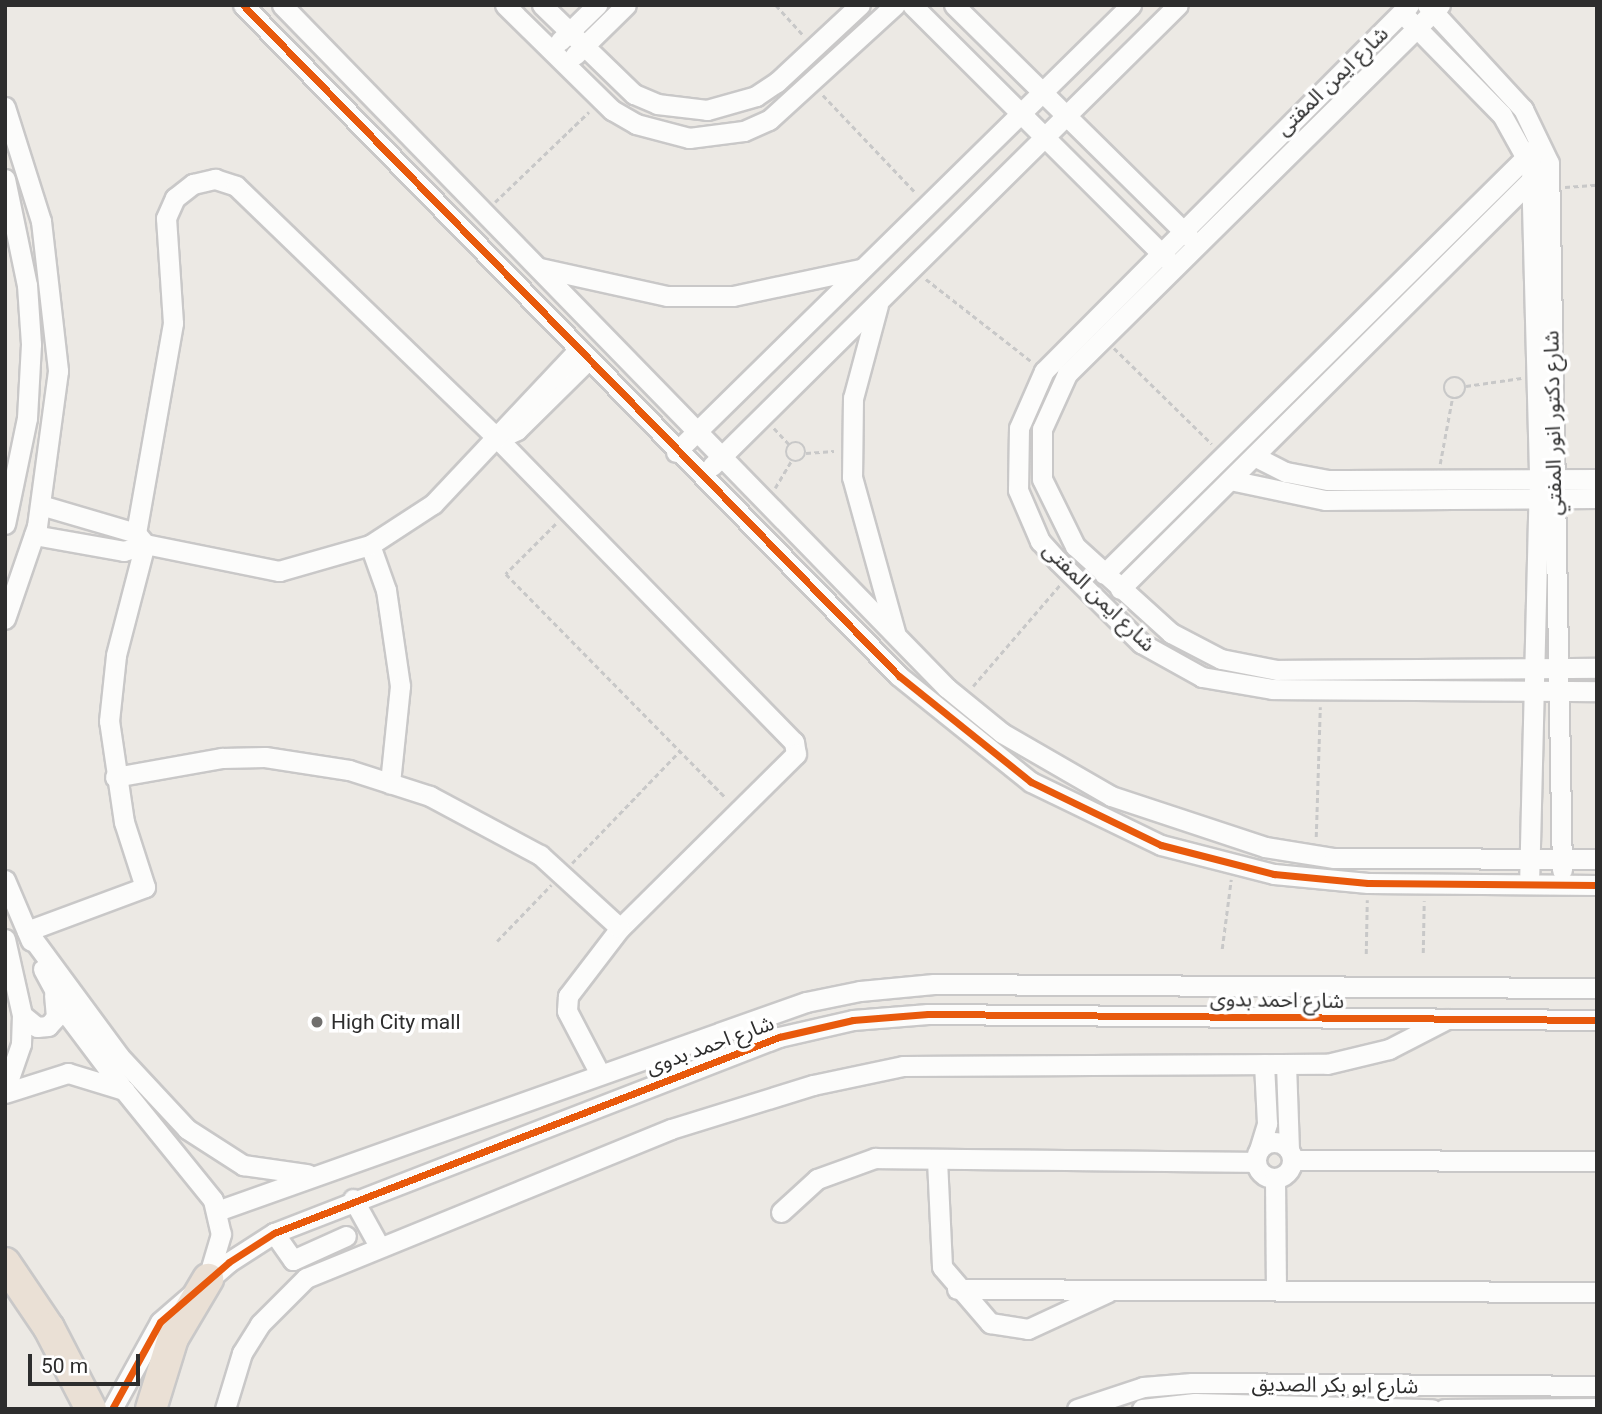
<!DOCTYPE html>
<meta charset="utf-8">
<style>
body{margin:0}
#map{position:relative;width:1602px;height:1414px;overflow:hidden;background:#ece9e4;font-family:Roboto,"Noto Sans Arabic",sans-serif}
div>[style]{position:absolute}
.path>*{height:2.5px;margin-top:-1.25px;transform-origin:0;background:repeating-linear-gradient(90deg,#c8c8c8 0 5px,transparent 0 8.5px)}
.path>.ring{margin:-1.25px;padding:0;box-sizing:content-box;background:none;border:2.5px solid #c8c8c8;border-radius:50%}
.roads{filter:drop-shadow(2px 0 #c9c8c8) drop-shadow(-2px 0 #c9c8c8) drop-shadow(0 2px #c9c8c8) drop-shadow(0 -2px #c9c8c8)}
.minor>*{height:19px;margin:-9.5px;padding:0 9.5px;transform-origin:9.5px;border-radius:9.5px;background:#fcfcfb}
.minor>.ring{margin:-9.5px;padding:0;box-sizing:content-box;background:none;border:19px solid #fcfcfb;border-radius:50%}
.highway>*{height:30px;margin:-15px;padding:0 15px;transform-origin:15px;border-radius:15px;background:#eae0d5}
.cycleway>*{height:7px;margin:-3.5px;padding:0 3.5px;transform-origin:3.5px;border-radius:3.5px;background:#e8590c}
.dots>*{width:19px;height:19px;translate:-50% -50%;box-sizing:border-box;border:4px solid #fff;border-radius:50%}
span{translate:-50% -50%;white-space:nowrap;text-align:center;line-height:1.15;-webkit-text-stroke:7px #fff;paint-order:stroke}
.street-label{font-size:21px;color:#2d2d2d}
.poi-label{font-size:21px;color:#2d2d2d}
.left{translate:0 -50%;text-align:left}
.frame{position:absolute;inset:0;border:7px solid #2d2d2d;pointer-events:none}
.scale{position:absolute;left:28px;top:1354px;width:112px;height:32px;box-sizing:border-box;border:4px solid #2d2d2d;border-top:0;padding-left:9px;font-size:21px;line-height:24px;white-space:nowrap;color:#2d2d2d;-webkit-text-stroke:5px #fff;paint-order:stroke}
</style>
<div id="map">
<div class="path">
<i style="left:776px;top:5px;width:42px;rotate:47.9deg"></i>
<i style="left:823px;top:95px;width:134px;rotate:46.5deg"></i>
<i style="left:1565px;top:187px;width:32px;rotate:-4deg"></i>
<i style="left:495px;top:202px;width:130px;rotate:-43.8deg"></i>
<i style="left:926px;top:279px;width:133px;rotate:38deg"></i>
<i style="left:1114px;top:348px;width:137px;rotate:44.4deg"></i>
<i class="ring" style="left:1444px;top:377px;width:19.5px;height:19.5px"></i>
<i style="left:1466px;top:386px;width:56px;rotate:-8.3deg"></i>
<i style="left:774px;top:428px;width:22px;rotate:47deg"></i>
<i class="ring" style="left:786px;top:442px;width:17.5px;height:17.5px"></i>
<i style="left:806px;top:453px;width:28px;rotate:-4deg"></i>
<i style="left:1440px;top:464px;width:66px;rotate:-79.5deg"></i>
<i style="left:775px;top:488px;width:31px;rotate:-59deg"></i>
<i style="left:556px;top:524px;width:71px;rotate:135deg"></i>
<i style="left:506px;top:574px;width:314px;rotate:45.5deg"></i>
<i style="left:973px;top:686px;width:133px;rotate:-49.3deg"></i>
<i style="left:1316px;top:837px;width:130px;rotate:-88.2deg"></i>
<i style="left:572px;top:863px;width:154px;rotate:-46.1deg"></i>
<i style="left:497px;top:941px;width:78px;rotate:-46deg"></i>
<i style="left:1222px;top:949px;width:70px;rotate:-82.6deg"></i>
<i style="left:1423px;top:953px;width:52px;rotate:-88.9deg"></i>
<i style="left:1366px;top:954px;width:54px;rotate:-88.9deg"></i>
</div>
<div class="roads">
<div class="minor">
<i style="left:243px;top:5px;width:938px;rotate:45.65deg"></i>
<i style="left:899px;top:676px;width:169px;rotate:38.8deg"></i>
<i style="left:1031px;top:782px;width:144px;rotate:25.9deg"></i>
<i style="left:1161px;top:845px;width:117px;rotate:14.4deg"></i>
<i style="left:1274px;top:874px;width:94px;rotate:5.5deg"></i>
<i style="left:1368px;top:883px;width:229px;rotate:0.5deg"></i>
<i style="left:282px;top:5px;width:953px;rotate:45.77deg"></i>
<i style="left:947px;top:688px;width:71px;rotate:39.3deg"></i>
<i style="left:1002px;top:733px;width:126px;rotate:30deg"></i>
<i style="left:1111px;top:796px;width:162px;rotate:18.3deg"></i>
<i style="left:1265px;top:847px;width:70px;rotate:9.1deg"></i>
<i style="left:1334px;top:858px;width:263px;rotate:0.2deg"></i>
<i style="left:505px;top:5px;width:150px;rotate:44.5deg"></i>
<i style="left:612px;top:110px;width:28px;rotate:30deg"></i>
<i style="left:636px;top:124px;width:55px;rotate:14.8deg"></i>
<i style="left:689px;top:138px;width:55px;rotate:-7.3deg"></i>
<i style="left:744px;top:131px;width:27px;rotate:-24deg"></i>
<i style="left:769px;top:120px;width:171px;rotate:-42.4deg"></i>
<i style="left:542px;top:5px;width:128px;rotate:44.1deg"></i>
<i style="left:634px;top:94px;width:25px;rotate:23deg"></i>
<i style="left:657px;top:104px;width:50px;rotate:6.8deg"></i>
<i style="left:707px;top:110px;width:51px;rotate:-15.9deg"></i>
<i style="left:756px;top:96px;width:25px;rotate:-34deg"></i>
<i style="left:777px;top:82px;width:113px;rotate:-42.9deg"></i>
<i style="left:912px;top:5px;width:360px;rotate:44.9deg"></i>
<i style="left:954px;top:5px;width:329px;rotate:44.6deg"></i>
<i style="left:1409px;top:5px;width:517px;rotate:134.92deg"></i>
<i style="left:1044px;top:371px;width:62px;rotate:113.7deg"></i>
<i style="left:1019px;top:428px;width:62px;rotate:90.9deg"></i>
<i style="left:1018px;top:490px;width:56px;rotate:66.7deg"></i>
<i style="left:1040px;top:541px;width:27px;rotate:48deg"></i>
<i style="left:1058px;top:561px;width:117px;rotate:44.7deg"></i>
<i style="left:1141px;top:643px;width:70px;rotate:29.1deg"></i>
<i style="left:1202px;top:677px;width:71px;rotate:9.7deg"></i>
<i style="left:1272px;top:689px;width:325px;rotate:0.4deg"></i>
<i style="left:1427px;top:5px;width:142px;rotate:47.3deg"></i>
<i style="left:1523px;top:109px;width:60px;rotate:64.3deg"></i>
<i style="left:1549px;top:163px;width:707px;rotate:88.95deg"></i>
<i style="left:1440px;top:5px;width:525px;rotate:135.31deg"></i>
<i style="left:1067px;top:374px;width:60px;rotate:114.4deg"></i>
<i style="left:1042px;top:429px;width:50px;rotate:90deg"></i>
<i style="left:1042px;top:479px;width:75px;rotate:63.8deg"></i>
<i style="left:1075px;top:546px;width:130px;rotate:42.2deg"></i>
<i style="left:1171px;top:633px;width:56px;rotate:27.5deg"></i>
<i style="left:1221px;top:659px;width:57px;rotate:11.1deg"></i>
<i style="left:1277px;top:670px;width:320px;rotate:-0.4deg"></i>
<i style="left:1408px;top:19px;width:134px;rotate:45.6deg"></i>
<i style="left:1502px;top:115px;width:60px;rotate:60.9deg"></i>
<i style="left:1531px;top:167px;width:310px;rotate:88.5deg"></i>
<i style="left:1539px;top:477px;width:397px;rotate:91.4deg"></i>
<i style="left:560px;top:41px;width:52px;rotate:-44.2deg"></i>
<i style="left:575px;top:55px;width:71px;rotate:-44.4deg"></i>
<i style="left:5px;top:107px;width:120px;rotate:72.5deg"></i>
<i style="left:41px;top:221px;width:151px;rotate:83.5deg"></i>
<i style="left:58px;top:371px;width:156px;rotate:97.7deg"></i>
<i style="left:37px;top:526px;width:98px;rotate:109deg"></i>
<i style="left:5px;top:179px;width:108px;rotate:78.3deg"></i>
<i style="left:27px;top:285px;width:59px;rotate:86.1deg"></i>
<i style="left:31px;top:344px;width:74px;rotate:93.1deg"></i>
<i style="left:27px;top:418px;width:108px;rotate:101.7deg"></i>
<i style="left:540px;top:268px;width:130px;rotate:12.4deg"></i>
<i style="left:667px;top:296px;width:66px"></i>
<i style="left:733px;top:296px;width:130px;rotate:-12deg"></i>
<i style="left:878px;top:305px;width:96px;rotate:105deg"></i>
<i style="left:853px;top:398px;width:79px;rotate:90.7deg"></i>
<i style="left:852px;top:477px;width:161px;rotate:74.5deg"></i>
<i style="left:498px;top:439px;width:21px;rotate:-25deg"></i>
<i style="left:517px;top:430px;width:100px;rotate:-44.6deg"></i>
<i style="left:676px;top:452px;width:638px;rotate:-44.49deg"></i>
<i style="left:1254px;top:456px;width:36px;rotate:27deg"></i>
<i style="left:1286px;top:472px;width:43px;rotate:10.8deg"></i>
<i style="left:1328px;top:480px;width:269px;rotate:-0.2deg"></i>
<i style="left:712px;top:466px;width:655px;rotate:-44.69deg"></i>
<i style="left:1230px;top:480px;width:97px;rotate:11.9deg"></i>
<i style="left:1325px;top:500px;width:272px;rotate:-0.4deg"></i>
<i style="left:136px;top:533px;width:213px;rotate:-80deg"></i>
<i style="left:173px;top:323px;width:105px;rotate:-93.8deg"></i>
<i style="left:166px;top:218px;width:22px;rotate:-66deg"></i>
<i style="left:175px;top:198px;width:23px;rotate:-38deg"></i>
<i style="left:193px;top:184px;width:23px;rotate:-13deg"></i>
<i style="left:215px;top:179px;width:22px;rotate:18deg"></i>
<i style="left:236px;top:186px;width:364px;rotate:44deg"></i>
<i style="left:498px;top:439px;width:424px;rotate:45.7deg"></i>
<i style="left:794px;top:742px;width:12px;rotate:81deg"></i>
<i style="left:796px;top:754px;width:247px;rotate:135.3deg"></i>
<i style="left:620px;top:928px;width:86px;rotate:127.4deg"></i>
<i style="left:568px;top:996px;width:15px;rotate:94deg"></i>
<i style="left:567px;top:1011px;width:71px;rotate:62.4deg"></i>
<i style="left:34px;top:535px;width:91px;rotate:10.1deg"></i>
<i style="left:124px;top:551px;width:22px;rotate:-18deg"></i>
<i style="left:145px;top:544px;width:14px;rotate:-129deg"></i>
<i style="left:136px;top:533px;width:99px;rotate:-163.6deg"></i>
<i style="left:370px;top:545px;width:48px;rotate:70.4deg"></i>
<i style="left:386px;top:590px;width:97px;rotate:81.7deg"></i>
<i style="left:400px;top:686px;width:98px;rotate:95.9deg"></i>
<i style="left:1104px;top:574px;width:605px;rotate:-44.66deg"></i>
<i style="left:1120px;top:589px;width:587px;rotate:-44.86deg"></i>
<i style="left:115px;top:777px;width:109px;rotate:-10.1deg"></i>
<i style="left:222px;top:758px;width:43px;rotate:-1.3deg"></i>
<i style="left:265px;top:757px;width:85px;rotate:8.8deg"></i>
<i style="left:349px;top:770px;width:85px;rotate:17.8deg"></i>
<i style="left:430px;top:796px;width:125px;rotate:28.2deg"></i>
<i style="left:540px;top:855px;width:108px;rotate:42.4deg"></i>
<i style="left:5px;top:880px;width:66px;rotate:66.9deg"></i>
<i style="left:27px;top:931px;width:126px;rotate:-20.4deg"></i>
<i style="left:145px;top:887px;width:68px;rotate:-107.9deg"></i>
<i style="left:124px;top:822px;width:102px;rotate:-98.4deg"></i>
<i style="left:109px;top:721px;width:66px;rotate:-83.9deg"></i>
<i style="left:116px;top:655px;width:115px;rotate:-75.4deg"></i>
<i style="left:145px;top:544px;width:137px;rotate:11.4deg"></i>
<i style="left:279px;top:571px;width:95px;rotate:-15.9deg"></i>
<i style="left:370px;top:545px;width:75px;rotate:-33.1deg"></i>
<i style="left:433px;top:504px;width:212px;rotate:-46.7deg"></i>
<i style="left:27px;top:931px;width:155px;rotate:53.6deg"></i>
<i style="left:119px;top:1056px;width:100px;rotate:47deg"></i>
<i style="left:187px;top:1129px;width:67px;rotate:32.7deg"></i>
<i style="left:243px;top:1165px;width:65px;rotate:8deg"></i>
<i style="left:5px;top:939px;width:78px;rotate:77.4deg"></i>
<i style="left:22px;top:1015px;width:29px;rotate:92deg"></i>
<i style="left:21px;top:1044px;width:49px;rotate:109.2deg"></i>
<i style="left:43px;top:969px;width:55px;rotate:61.6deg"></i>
<i style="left:69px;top:1017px;width:86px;rotate:53deg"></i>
<i style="left:22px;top:1015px;width:19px;rotate:39deg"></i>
<i style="left:37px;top:1027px;width:11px;rotate:-5deg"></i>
<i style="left:48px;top:1026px;width:12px;rotate:-48deg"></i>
<i style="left:56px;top:1017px;width:22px;rotate:-95deg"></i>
<i style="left:1286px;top:1064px;width:86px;rotate:88deg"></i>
<i style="left:5px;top:1093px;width:66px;rotate:-17.6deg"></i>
<i style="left:68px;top:1073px;width:59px;rotate:16.9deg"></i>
<i style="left:124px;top:1090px;width:141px;rotate:51deg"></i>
<i style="left:213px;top:1200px;width:35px;rotate:77deg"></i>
<i style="left:221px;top:1234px;width:46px;rotate:106.5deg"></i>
<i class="ring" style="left:1256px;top:1142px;width:17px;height:17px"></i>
<i style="left:1259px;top:1150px;width:28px;rotate:-73deg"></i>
<i style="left:1267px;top:1123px;width:59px;rotate:-92.9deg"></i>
<i style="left:937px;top:1160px;width:107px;rotate:87.3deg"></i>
<i style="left:942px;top:1267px;width:74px;rotate:49.4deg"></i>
<i style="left:990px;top:1323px;width:38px;rotate:9deg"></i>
<i style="left:1028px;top:1329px;width:88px;rotate:-24.8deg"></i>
<i style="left:1292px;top:1160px;width:305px;rotate:0.2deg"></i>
<i style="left:1275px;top:1178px;width:112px;rotate:89.5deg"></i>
<i style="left:353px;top:1199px;width:54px;rotate:61deg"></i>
<i style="left:217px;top:1211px;width:625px;rotate:-19.54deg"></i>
<i style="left:806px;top:1002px;width:55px;rotate:-11.5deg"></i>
<i style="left:860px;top:991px;width:74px;rotate:-5.4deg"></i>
<i style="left:934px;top:984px;width:663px;rotate:0.35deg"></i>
<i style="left:781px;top:1212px;width:49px;rotate:-42.5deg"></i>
<i style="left:817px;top:1179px;width:62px;rotate:-19.9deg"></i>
<i style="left:875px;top:1158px;width:381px;rotate:0.6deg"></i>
<i style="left:274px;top:1233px;width:33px;rotate:55deg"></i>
<i style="left:293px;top:1260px;width:58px;rotate:-24.4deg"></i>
<i style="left:957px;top:1289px;width:640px;rotate:0.27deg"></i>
<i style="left:112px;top:1409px;width:99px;rotate:-61.1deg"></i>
<i style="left:160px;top:1322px;width:91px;rotate:-41deg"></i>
<i style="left:229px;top:1262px;width:54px;rotate:-32.8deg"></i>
<i style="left:274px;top:1233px;width:542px;rotate:-21.21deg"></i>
<i style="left:779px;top:1037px;width:76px;rotate:-12.9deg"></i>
<i style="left:853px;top:1020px;width:75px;rotate:-4.6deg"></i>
<i style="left:928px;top:1014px;width:669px;rotate:0.51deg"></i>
<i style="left:225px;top:1409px;width:59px;rotate:-73.1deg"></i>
<i style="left:242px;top:1353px;width:34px;rotate:-58deg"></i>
<i style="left:260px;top:1324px;width:65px;rotate:-45deg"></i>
<i style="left:306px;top:1278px;width:394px;rotate:-22.2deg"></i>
<i style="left:671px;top:1129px;width:149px;rotate:-17.2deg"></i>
<i style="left:813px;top:1085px;width:92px;rotate:-11.9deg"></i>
<i style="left:903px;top:1066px;width:424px;rotate:-0.3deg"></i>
<i style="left:1327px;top:1064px;width:64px;rotate:-13.6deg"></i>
<i style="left:1389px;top:1049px;width:65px;rotate:-27.3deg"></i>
<i style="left:1077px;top:1409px;width:70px;rotate:-18.4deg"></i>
<i style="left:1143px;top:1387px;width:49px;rotate:-4.7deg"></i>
<i style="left:1192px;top:1383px;width:405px;rotate:0.4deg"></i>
<i style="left:1142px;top:1409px;width:53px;rotate:-6.5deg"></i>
<i style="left:1195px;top:1403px;width:237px;rotate:1.5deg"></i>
<i style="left:1444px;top:1409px;width:153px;rotate:-0.4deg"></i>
</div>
<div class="highway">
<i style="left:5px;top:1263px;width:78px;rotate:55.9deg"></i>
<i style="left:49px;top:1328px;width:91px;rotate:62.6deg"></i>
<i style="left:151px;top:1409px;width:74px;rotate:-72.8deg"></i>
<i style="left:173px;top:1338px;width:69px;rotate:-59.3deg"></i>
</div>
</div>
<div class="cycleway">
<i style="left:243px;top:5px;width:938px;rotate:45.65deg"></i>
<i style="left:899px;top:676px;width:169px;rotate:38.8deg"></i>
<i style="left:1031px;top:782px;width:144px;rotate:25.9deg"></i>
<i style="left:1161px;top:845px;width:117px;rotate:14.4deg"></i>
<i style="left:1274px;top:874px;width:94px;rotate:5.5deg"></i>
<i style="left:1368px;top:883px;width:229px;rotate:0.5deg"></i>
<i style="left:112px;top:1409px;width:99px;rotate:-61.1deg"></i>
<i style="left:160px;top:1322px;width:91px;rotate:-41deg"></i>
<i style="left:229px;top:1262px;width:54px;rotate:-32.8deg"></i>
<i style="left:274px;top:1233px;width:542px;rotate:-21.21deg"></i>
<i style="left:779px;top:1037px;width:76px;rotate:-12.9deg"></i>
<i style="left:853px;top:1020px;width:75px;rotate:-4.6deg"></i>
<i style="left:928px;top:1014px;width:669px;rotate:0.51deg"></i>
</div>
<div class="dots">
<i style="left:317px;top:1022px;background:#706f6d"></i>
</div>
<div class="street-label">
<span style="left:1332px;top:81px;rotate:-44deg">شارع ايمن المفتى</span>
<span style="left:1553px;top:423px;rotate:-91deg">شارع دكتور انور المفتي</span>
<span style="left:1099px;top:597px;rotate:44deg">شارع ايمن المفتى</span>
<span style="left:1277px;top:1000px;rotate:1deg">شارع احمد بدوى</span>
<span style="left:710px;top:1045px;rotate:-20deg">شارع احمد بدوى</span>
<span style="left:1335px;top:1385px;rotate:1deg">شارع ابو بكر الصديق</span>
</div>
<div class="poi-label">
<span class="left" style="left:331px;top:1022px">High City mall</span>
</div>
<div class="frame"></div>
<div class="scale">50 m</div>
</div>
